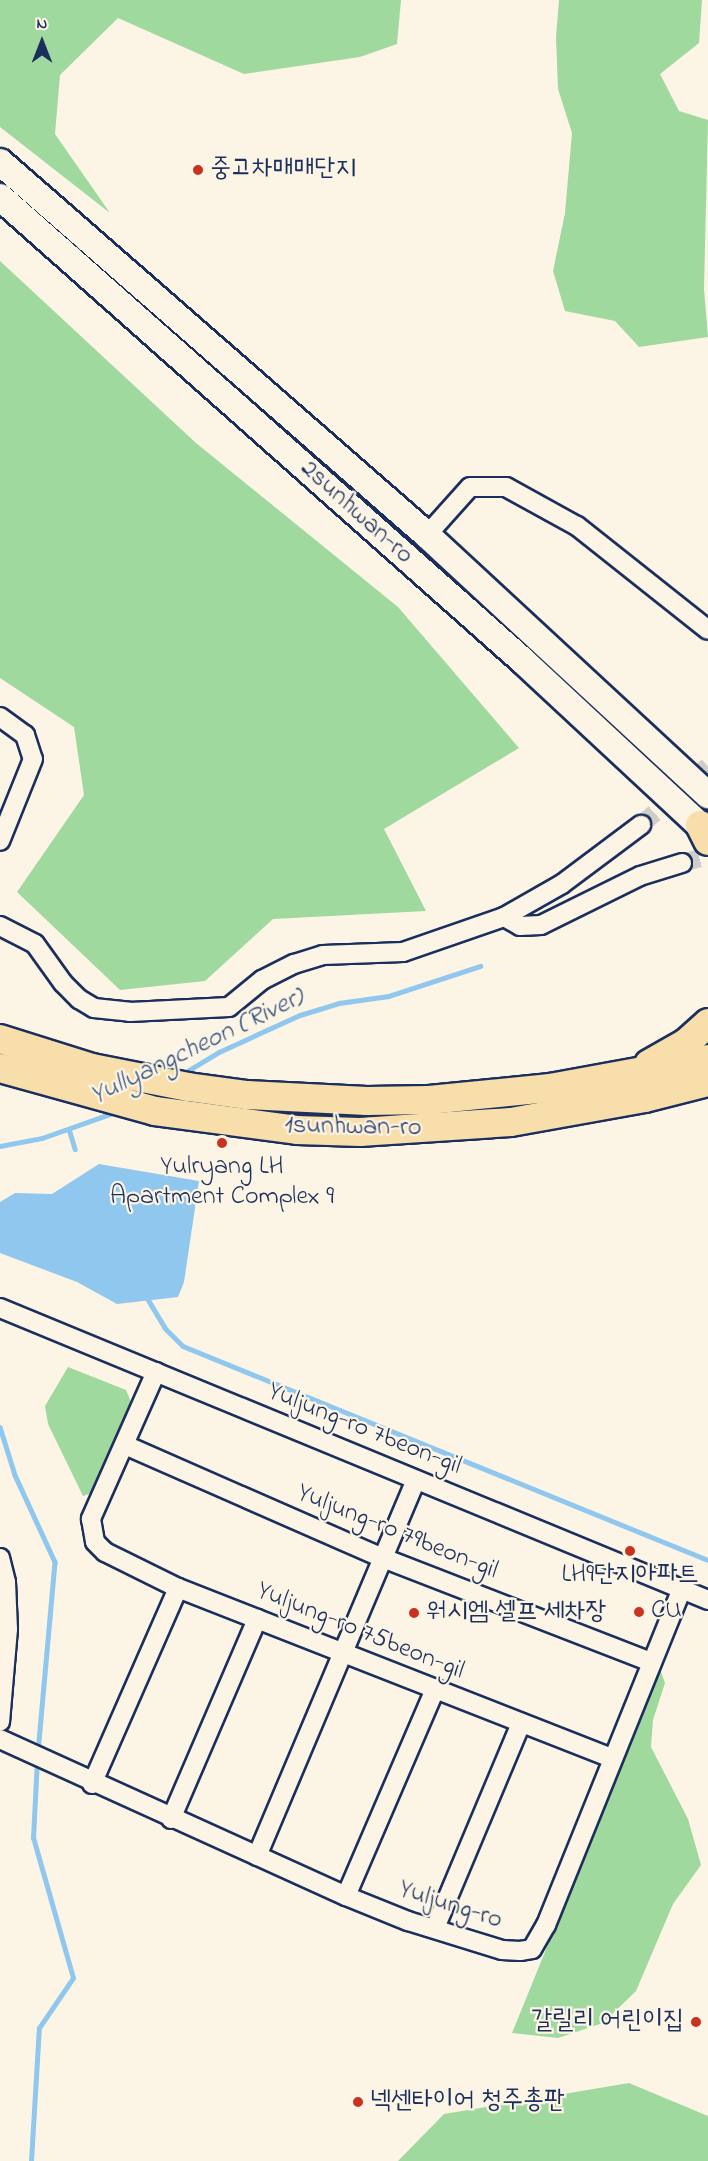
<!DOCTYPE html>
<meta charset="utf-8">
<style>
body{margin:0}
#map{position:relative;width:708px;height:2161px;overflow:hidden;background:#fcf5e5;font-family:"Indie Flower","Poor Story",sans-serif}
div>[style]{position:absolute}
.green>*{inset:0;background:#a0d99e}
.water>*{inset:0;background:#8fc7ee}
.stream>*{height:4.5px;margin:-2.25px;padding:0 2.25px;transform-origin:2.25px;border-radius:2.25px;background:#8fc7ee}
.street-tunnel>*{height:18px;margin-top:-9px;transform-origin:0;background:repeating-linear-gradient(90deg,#cfcdca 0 18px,transparent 0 27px)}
.roads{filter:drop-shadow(2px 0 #1b2f5e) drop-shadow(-2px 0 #1b2f5e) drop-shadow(0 2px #1b2f5e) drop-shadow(0 -2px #1b2f5e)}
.street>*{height:18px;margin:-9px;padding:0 9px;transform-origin:9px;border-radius:9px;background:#fcf5e5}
.secondary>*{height:26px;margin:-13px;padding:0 13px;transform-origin:13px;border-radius:13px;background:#fcf5e5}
.primary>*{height:28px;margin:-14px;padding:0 14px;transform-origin:14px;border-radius:14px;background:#f8deab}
.dots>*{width:16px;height:16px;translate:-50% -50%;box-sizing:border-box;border:3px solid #fcf5e5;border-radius:50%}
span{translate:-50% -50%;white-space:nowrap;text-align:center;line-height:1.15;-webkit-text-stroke:4.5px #fcf5e5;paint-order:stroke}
.poi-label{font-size:26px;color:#1b2f5e}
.left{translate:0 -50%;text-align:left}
.right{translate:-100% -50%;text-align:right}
.street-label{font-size:26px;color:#1b2f5e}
.water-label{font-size:27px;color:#385582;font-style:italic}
.north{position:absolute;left:12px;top:12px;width:60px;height:60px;-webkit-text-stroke:4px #fcf5e5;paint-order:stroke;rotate:0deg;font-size:16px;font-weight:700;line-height:24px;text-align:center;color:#1b2f5e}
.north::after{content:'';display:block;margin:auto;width:21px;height:27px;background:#1b2f5e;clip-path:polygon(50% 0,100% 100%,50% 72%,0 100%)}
</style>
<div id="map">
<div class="green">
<i style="clip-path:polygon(0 0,401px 0,397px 44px,360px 57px,244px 74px,118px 18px,60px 75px,55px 134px,110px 213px,0 127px)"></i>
<i style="clip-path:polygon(559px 0,702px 0,699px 43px,660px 74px,679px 111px,708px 120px,704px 289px,708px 337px,639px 347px,615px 321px,565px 311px,553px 271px,565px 213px,572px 133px,558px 89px,556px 37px)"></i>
<i style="clip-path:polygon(0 261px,196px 443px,398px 607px,519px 748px,384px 829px,426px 911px,273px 919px,205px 981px,120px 990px,17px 892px,84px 795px,74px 727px,0 678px)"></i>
<i style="clip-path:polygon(68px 1367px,126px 1390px,131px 1402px,92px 1493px,83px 1496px,48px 1424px,45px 1406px)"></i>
<i style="clip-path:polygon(660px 1669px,665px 1683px,653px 1720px,651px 1747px,688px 1819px,701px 1865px,673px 1904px,636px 1991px,603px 2023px,558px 2038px,512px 2033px)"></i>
<i style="clip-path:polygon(629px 2083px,708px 2116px,708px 2161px,398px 2161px,444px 2114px)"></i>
</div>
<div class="water">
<i style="clip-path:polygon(99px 1164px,199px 1181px,184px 1282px,178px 1297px,117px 1304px,77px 1282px,0 1253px,0 1202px,15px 1193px,52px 1194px)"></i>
</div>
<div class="stream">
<i style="left:181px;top:1075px;width:44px;rotate:-31.2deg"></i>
<i style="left:219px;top:1052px;width:89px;rotate:-24.6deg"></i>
<i style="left:300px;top:1015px;width:41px;rotate:-17.1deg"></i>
<i style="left:339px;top:1003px;width:50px;rotate:-8deg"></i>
<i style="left:389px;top:996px;width:96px;rotate:-18.2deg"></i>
<i style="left:69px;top:1129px;width:21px;rotate:73deg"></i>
<i style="left:0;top:1146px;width:43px;rotate:-10.8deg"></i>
<i style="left:42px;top:1138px;width:78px;rotate:-19.4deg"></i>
<i style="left:146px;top:1296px;width:37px;rotate:59deg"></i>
<i style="left:165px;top:1328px;width:25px;rotate:45deg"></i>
<i style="left:183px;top:1346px;width:567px;rotate:22.18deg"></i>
<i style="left:0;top:1427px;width:50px;rotate:72.6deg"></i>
<i style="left:15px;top:1475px;width:96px;rotate:65.3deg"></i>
<i style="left:55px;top:1562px;width:190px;rotate:95.1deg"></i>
<i style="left:31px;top:2161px;width:133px;rotate:-86.6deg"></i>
<i style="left:39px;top:2028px;width:60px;rotate:-55.8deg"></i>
<i style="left:73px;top:1978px;width:146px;rotate:-105.9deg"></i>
<i style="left:33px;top:1838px;width:78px;rotate:-87.1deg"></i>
</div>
<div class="street-tunnel">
<i style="left:641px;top:825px;width:89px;rotate:-41.4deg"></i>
<i style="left:682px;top:863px;width:27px;rotate:-15deg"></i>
</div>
<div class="roads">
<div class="street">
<i style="left:427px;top:535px;width:64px;rotate:-48.1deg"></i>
<i style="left:470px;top:487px;width:36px"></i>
<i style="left:506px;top:487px;width:81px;rotate:28.8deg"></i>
<i style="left:577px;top:526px;width:167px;rotate:38.4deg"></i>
<i style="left:0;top:717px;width:31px;rotate:36deg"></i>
<i style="left:25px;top:735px;width:25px;rotate:72deg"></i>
<i style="left:33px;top:759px;width:88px;rotate:111.9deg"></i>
<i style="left:504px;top:917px;width:18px;rotate:29deg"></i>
<i style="left:520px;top:926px;width:21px;rotate:-3deg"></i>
<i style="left:541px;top:925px;width:110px;rotate:-26.3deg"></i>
<i style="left:640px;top:876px;width:44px;rotate:-17.2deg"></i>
<i style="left:0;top:926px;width:39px;rotate:27deg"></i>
<i style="left:35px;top:944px;width:48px;rotate:54.3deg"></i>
<i style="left:63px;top:983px;width:23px;rotate:45deg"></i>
<i style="left:79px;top:999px;width:17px;rotate:31deg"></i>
<i style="left:94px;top:1008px;width:36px;rotate:6deg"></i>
<i style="left:130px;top:1012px;width:99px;rotate:-2.9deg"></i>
<i style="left:229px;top:1007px;width:43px;rotate:-39.3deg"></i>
<i style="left:262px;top:980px;width:36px;rotate:-27deg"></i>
<i style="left:294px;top:964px;width:30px;rotate:-17deg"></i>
<i style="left:323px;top:955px;width:80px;rotate:-2.1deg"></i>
<i style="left:403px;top:952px;width:107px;rotate:-19.1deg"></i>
<i style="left:504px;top:917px;width:67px;rotate:-29.6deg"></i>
<i style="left:562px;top:884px;width:99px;rotate:-36.8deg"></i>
<i style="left:0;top:1308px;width:766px;rotate:22.41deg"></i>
<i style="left:156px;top:1372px;width:161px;rotate:113.9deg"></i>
<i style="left:91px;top:1519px;width:23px;rotate:80deg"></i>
<i style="left:95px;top:1542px;width:14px;rotate:45deg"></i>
<i style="left:105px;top:1552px;width:81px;rotate:26.3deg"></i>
<i style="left:178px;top:1588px;width:466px;rotate:21.4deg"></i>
<i style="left:125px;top:1445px;width:282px;rotate:23.7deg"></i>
<i style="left:383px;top:1558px;width:287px;rotate:21.2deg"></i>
<i style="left:0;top:1558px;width:25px;rotate:76deg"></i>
<i style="left:6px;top:1582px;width:47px;rotate:87.6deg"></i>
<i style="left:8px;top:1629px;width:93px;rotate:94.9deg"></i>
<i style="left:0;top:1739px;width:380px;rotate:24.4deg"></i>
<i style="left:346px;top:1896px;width:67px;rotate:22deg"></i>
<i style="left:408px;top:1921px;width:98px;rotate:17.1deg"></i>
<i style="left:502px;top:1950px;width:18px;rotate:3deg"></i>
<i style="left:520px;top:1951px;width:12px;rotate:-9deg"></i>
<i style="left:532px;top:1949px;width:28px;rotate:-60deg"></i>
<i style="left:546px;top:1925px;width:362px;rotate:-68deg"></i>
<i style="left:92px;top:1784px;width:214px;rotate:-66.3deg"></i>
<i style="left:171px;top:1819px;width:218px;rotate:-66.7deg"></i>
<i style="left:257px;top:1856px;width:408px;rotate:-67.1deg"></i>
<i style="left:346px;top:1896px;width:225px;rotate:-66.7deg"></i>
<i style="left:435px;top:1928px;width:222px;rotate:-67.2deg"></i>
</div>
<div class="secondary">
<i style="left:0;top:162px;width:567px;rotate:41.14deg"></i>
<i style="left:427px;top:535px;width:383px;rotate:42.8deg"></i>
<i style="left:0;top:197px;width:698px;rotate:41.57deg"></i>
<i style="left:522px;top:660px;width:254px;rotate:42.9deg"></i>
</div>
<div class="primary">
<i style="left:700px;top:825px;width:18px;rotate:63deg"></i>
<i style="left:0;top:1039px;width:96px;rotate:17.5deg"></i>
<i style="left:92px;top:1068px;width:98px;rotate:11.2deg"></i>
<i style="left:188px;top:1087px;width:60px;rotate:7.7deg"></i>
<i style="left:247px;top:1095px;width:120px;rotate:2.9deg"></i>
<i style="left:367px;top:1101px;width:62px;rotate:-0.9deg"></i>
<i style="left:429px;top:1100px;width:122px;rotate:-5.7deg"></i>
<i style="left:550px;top:1088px;width:161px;rotate:-10.4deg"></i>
<i style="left:649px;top:1064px;width:43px;rotate:-29.6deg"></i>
<i style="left:686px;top:1043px;width:30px;rotate:-42deg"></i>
<i style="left:0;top:1068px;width:161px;rotate:15.5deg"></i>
<i style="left:155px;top:1111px;width:143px;rotate:7.6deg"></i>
<i style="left:297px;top:1130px;width:63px;rotate:1.8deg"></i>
<i style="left:360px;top:1132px;width:151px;rotate:-3.8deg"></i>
<i style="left:511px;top:1122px;width:136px;rotate:-10.2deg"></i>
<i style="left:645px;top:1098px;width:65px;rotate:-14.3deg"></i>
</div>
</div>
<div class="dots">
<i style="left:198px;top:170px;background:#c8321e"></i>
<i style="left:222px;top:1143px;background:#c8321e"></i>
<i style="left:630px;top:1551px;background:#c8321e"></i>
<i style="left:639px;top:1612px;background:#c8321e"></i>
<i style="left:414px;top:1613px;background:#c8321e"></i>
<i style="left:696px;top:2022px;background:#c8321e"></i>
<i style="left:358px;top:2102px;background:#c8321e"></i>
</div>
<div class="poi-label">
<span class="left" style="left:210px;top:170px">중고차매매단지</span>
<span style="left:222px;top:1183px">Yulryang LH<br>Apartment Complex 9</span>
<span style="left:630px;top:1576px">LH9단지아파트</span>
<span class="left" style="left:651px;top:1612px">CU</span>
<span class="left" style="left:426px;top:1613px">워시엠 셀프 세차장</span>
<span class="right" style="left:684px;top:2022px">갈릴리 어린이집</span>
<span class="left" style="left:370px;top:2102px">넥센타이어 청주총판</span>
</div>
<div class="street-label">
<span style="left:356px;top:513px;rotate:42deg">2sunhwan-ro</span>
<span style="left:353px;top:1128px;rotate:1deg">1sunhwan-ro</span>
<span style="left:364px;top:1430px;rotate:22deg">Yuljung-ro 7beon-gil</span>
<span style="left:397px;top:1533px;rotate:22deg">Yuljung-ro 79beon-gil</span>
<span style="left:360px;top:1632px;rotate:22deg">Yuljung-ro 75beon-gil</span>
<span style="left:450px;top:1906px;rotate:18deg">Yuljung-ro</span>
</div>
<div class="water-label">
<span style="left:197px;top:1047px;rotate:-26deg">Yullyangcheon (River)</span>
</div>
<div class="north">N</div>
</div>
